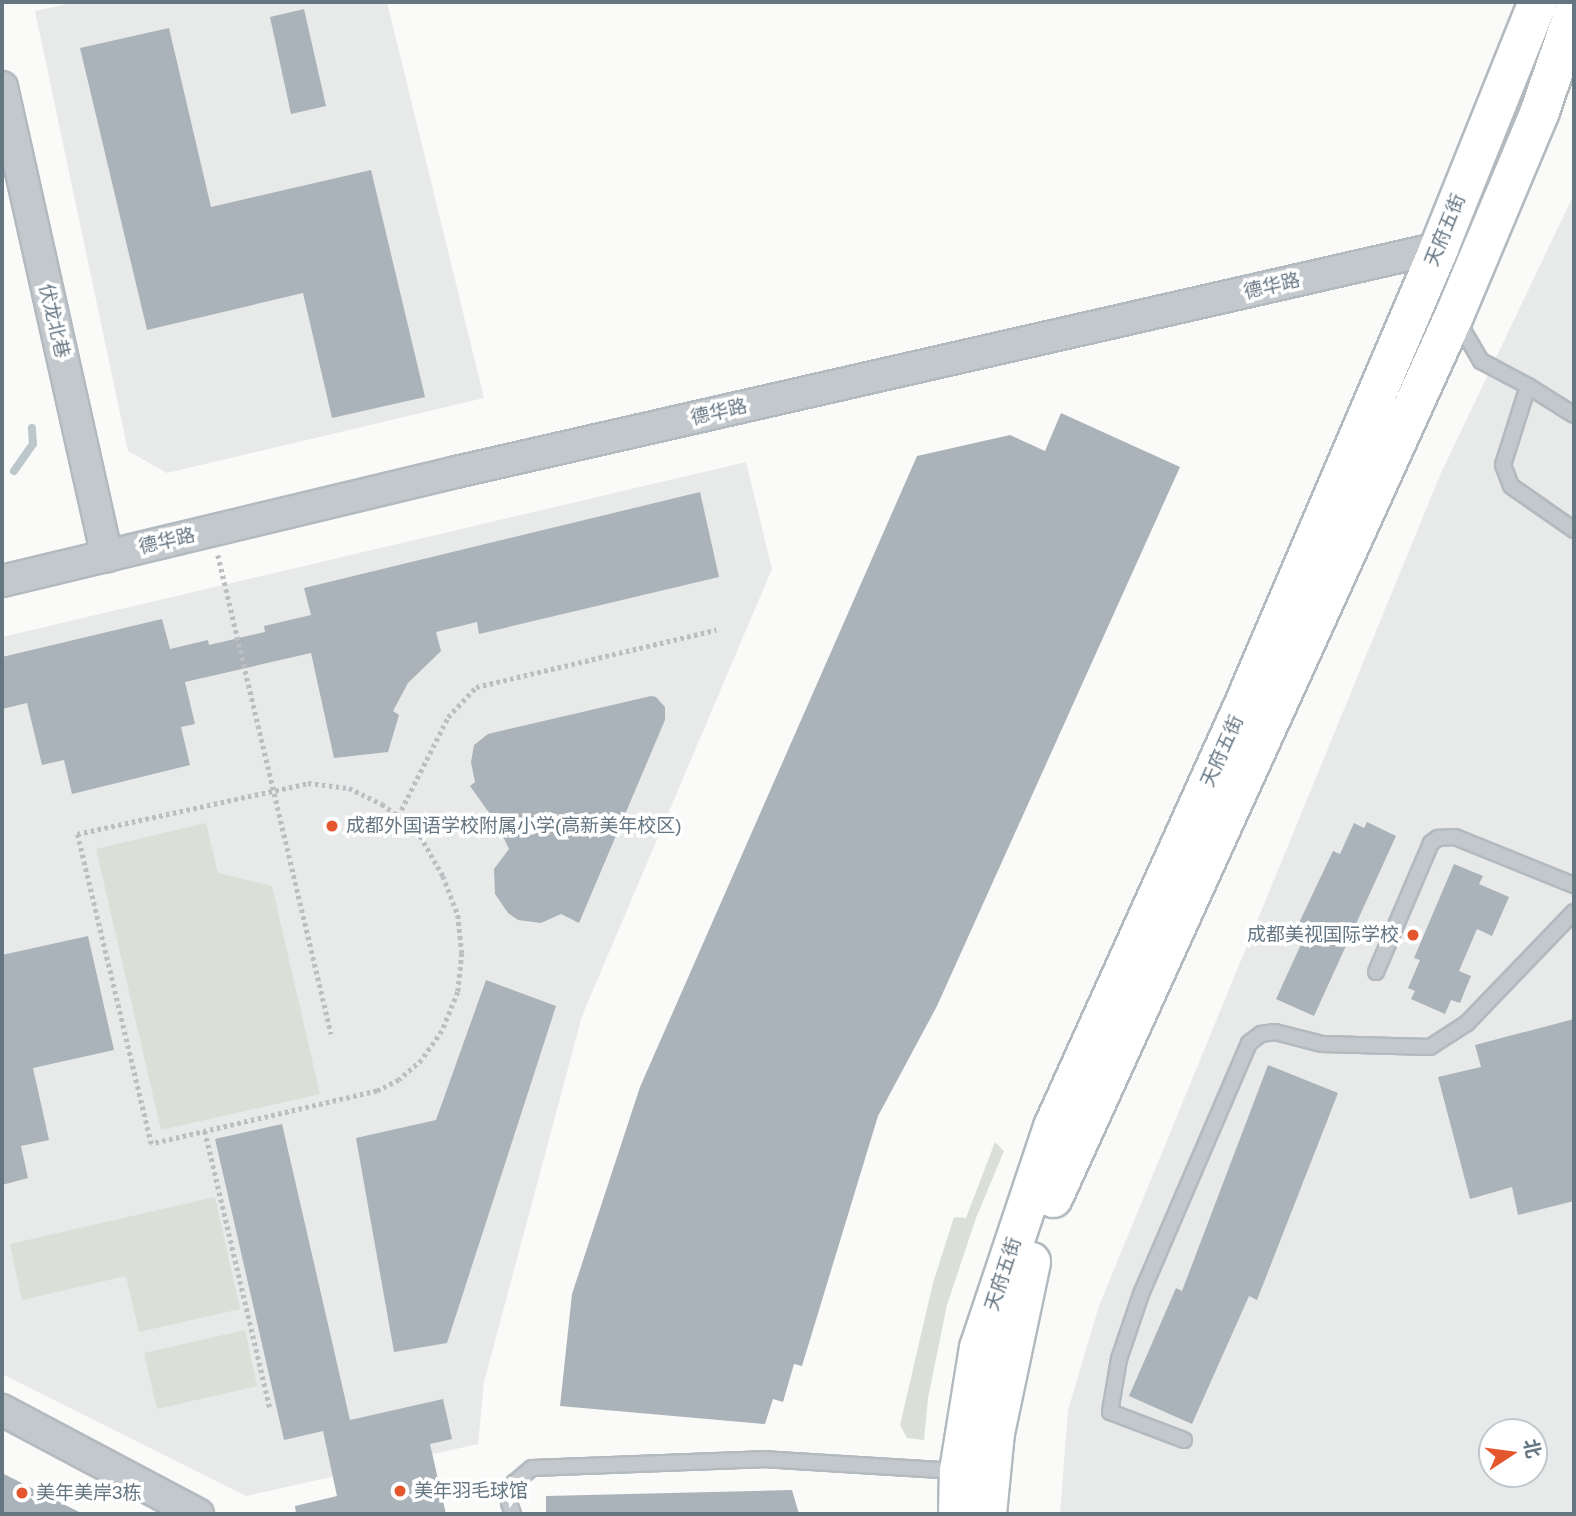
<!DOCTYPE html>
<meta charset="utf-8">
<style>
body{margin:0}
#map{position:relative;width:1576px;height:1516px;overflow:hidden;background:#fafaf8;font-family:Helvetica,"Noto Sans SC",sans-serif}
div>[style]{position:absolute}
.built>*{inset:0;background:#e8e9e9}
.green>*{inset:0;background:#dadfd7}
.stream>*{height:8px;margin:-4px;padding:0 4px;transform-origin:4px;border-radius:4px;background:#bbc7cb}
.building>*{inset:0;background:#aab3b9}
.path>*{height:4.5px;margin-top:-2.25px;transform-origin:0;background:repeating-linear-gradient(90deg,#bbbfc2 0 3.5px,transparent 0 7px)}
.roads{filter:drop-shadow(2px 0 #b3babf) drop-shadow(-2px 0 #b3babf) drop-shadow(0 2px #b3babf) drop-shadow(0 -2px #b3babf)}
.lane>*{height:14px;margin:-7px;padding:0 7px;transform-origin:7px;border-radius:7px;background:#c3c8cc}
.street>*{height:30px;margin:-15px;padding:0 15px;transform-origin:15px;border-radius:15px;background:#c3c8cc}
.secondary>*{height:38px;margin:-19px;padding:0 19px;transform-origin:19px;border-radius:19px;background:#fff}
.dots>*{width:19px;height:19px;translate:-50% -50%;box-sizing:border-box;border:4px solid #fff;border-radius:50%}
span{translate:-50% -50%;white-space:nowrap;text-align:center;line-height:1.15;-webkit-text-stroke:7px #fff;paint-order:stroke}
.street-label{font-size:19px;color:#657683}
.poi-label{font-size:19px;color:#657683}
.left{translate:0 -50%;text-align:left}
.right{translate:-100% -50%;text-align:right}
.frame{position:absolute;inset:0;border:4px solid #657683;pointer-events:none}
.north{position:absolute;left:1478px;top:1418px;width:70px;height:70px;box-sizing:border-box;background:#fff;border:2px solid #c1c8cd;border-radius:50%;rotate:77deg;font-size:19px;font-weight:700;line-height:28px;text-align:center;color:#657683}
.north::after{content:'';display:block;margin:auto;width:24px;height:32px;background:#e4572e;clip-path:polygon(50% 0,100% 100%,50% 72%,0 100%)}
</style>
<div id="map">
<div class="built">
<i style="clip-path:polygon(76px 2px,387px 2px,484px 398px,167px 473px,128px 451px,35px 11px)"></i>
<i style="clip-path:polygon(evenodd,1574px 194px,1574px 1514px,1060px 1514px,1068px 1410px,1099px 1306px,1441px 473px,1574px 194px,1492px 1432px,1534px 1432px,1534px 1474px,1492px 1474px,1492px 1432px)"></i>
<i style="clip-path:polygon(746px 462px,772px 569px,582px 1016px,484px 1382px,478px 1444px,246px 1496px,2px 1374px,2px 637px)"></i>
</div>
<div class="green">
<i style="clip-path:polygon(206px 823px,218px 873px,272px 886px,320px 1094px,161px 1130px,96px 849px)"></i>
<i style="clip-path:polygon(995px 1142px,1004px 1151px,976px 1218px,947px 1305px,928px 1398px,924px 1440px,907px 1438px,900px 1425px,933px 1283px,954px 1217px,966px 1218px)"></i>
<i style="clip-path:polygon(215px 1197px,240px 1309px,139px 1332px,126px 1276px,22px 1300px,10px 1244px)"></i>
<i style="clip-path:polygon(245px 1330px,257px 1386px,157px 1409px,144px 1353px)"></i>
</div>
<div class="stream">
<i style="left:14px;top:471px;width:33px;rotate:-55deg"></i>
<i style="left:33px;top:444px;width:16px;rotate:-94deg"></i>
</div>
<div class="building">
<i style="clip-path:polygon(304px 9px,326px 106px,291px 114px,270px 17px)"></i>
<i style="clip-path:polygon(169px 28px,211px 207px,371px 170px,425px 397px,332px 418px,303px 293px,147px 330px,80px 48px)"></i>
<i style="clip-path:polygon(1061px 413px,1180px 467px,937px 1006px,878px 1116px,802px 1366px,794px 1364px,783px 1402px,773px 1399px,765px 1424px,560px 1406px,572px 1294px,640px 1087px,917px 456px,1010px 435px,1045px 451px)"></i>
<i style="clip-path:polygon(700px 492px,719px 577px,479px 634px,477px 622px,436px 632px,441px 651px,408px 683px,393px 711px,399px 715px,388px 752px,334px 758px,311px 653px,185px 682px,195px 724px,181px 727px,190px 765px,72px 794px,64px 760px,42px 765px,27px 703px,2px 709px,2px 657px,162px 619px,170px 649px,208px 640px,209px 645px,265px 632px,264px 626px,311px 615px,304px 588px)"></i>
<i style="clip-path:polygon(651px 696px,656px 697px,665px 707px,665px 720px,579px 923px,561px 914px,541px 923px,518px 920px,508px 913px,495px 894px,494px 869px,509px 849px,497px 824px,470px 786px,475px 782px,471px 762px,474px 745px,488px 734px)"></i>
<i style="clip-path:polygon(1367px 822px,1396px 836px,1314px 1016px,1276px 999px,1308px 929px,1298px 925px,1333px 851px,1340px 854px,1354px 823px,1364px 828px)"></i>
<i style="clip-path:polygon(1454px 864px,1483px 876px,1479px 884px,1509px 897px,1492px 936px,1477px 929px,1459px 971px,1471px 976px,1460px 1003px,1451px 1000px,1445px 1014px,1411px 999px,1415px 991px,1408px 988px,1420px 960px,1414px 958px)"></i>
<i style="clip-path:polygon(88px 936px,114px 1050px,33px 1068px,49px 1140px,21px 1146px,28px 1178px,2px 1185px,2px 955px)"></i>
<i style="clip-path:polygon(486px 980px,556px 1006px,447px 1343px,394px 1352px,356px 1138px,436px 1120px)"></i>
<i style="clip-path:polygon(1574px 1019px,1574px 1201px,1518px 1215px,1512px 1187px,1470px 1199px,1438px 1077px,1481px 1067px,1475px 1045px)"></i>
<i style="clip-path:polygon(1268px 1065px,1338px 1093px,1257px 1300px,1249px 1296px,1192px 1424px,1129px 1396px,1176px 1288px,1182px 1291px)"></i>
<i style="clip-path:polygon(282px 1124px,350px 1420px,443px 1399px,452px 1439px,430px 1444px,446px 1514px,296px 1514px,295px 1506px,337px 1496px,323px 1431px,284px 1440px,215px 1139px)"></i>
<i style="clip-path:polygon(2px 1473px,83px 1514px,2px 1514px)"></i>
<i style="clip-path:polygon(792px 1490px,799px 1514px,546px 1514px,546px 1496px)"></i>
</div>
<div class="path">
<i style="left:1572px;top:343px;width:2px"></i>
<i style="left:218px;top:555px;width:492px;rotate:76.7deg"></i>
<i style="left:308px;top:783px;width:41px;rotate:7deg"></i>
<i style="left:349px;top:788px;width:37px;rotate:26deg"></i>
<i style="left:382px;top:804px;width:44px;rotate:36.6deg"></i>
<i style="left:417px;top:830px;width:53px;rotate:60.5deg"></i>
<i style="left:443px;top:876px;width:42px;rotate:69deg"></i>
<i style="left:458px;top:915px;width:38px;rotate:84deg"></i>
<i style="left:462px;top:953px;width:39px;rotate:96deg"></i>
<i style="left:458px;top:992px;width:42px;rotate:112.3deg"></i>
<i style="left:442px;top:1031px;width:35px;rotate:125deg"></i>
<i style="left:422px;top:1060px;width:30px;rotate:139deg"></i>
<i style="left:399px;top:1080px;width:25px;rotate:153deg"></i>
<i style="left:377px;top:1091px;width:232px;rotate:166.8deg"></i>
<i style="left:151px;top:1144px;width:319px;rotate:-103.4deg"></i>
<i style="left:77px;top:834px;width:237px;rotate:-12.4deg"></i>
<i style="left:398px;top:816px;width:111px;rotate:-63.2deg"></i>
<i style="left:448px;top:717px;width:41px;rotate:-47deg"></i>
<i style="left:476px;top:687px;width:247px;rotate:-13.4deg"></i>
<i style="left:205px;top:1131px;width:285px;rotate:76.8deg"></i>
</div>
<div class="roads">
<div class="lane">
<i style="left:1457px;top:320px;width:48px;rotate:59.7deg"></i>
<i style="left:1481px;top:361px;width:53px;rotate:28deg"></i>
<i style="left:1528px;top:386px;width:83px;rotate:107.6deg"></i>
<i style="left:1503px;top:465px;width:22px;rotate:69deg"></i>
<i style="left:1511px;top:486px;width:77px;rotate:34.9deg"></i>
<i style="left:1528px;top:386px;width:54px;rotate:32.2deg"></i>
<i style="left:1376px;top:972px;width:140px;rotate:-66.9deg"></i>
<i style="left:1431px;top:843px;width:9px;rotate:-36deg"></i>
<i style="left:1438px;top:838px;width:17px;rotate:-3deg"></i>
<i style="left:1455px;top:837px;width:128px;rotate:22deg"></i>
<i style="left:1184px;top:1440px;width:79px;rotate:-159.3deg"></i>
<i style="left:1110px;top:1412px;width:54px;rotate:-80.4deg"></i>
<i style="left:1119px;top:1359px;width:69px;rotate:-71.3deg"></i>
<i style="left:1141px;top:1294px;width:273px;rotate:-66.7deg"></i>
<i style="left:1249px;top:1043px;width:15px;rotate:-37deg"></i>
<i style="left:1261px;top:1034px;width:14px;rotate:-8deg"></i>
<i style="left:1275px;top:1032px;width:49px;rotate:14.3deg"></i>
<i style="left:1322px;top:1044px;width:108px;rotate:1.6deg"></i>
<i style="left:1430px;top:1047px;width:44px;rotate:-33deg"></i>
<i style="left:1467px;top:1023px;width:154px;rotate:-46.1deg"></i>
<i style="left:513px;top:1514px;width:12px;rotate:-110deg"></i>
<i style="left:509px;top:1503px;width:21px;rotate:-76deg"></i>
<i style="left:514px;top:1483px;width:23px;rotate:-40deg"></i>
<i style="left:532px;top:1468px;width:230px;rotate:-2.2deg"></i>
<i style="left:762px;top:1459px;width:195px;rotate:3.5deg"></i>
</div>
<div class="street">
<i style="left:2px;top:87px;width:481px;rotate:77.4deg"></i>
<i style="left:2px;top:581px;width:467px;rotate:-13.5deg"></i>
<i style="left:456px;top:472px;width:1008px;rotate:-12.84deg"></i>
<i style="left:2px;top:1410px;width:222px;rotate:28deg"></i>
</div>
<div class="secondary">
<i style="left:1053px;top:1198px;width:969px;rotate:-65.55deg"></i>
<i style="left:1454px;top:316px;width:222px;rotate:-67.2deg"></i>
<i style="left:1540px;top:111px;width:104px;rotate:-70.9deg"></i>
<i style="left:958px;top:1514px;width:43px;rotate:-88.7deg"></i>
<i style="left:959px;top:1471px;width:125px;rotate:-80.8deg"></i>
<i style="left:979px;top:1348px;width:233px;rotate:-71.5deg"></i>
<i style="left:1053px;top:1127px;width:477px;rotate:-65.7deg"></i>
<i style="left:1249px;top:692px;width:483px;rotate:-66.8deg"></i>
<i style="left:1439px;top:248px;width:265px;rotate:-68.1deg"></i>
<i style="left:987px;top:1514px;width:81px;rotate:-84.4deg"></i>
<i style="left:995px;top:1433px;width:175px;rotate:-78.1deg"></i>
</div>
</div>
<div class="dots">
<i style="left:332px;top:826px;background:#e4572e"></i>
<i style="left:1413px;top:935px;background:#e4572e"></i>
<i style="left:400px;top:1491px;background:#e4572e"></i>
<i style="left:22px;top:1493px;background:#e4572e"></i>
</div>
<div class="street-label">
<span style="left:1445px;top:230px;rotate:-68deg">天府五街</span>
<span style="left:1272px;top:286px;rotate:-13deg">德华路</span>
<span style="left:54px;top:321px;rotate:77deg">伏龙北巷</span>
<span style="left:719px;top:412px;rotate:-13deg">德华路</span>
<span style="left:167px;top:541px;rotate:-13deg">德华路</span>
<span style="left:1222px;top:751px;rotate:-66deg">天府五街</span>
<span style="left:1003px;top:1274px;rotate:-72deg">天府五街</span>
</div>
<div class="poi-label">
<span class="left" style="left:346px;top:826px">成都外国语学校附属小学(高新美年校区)</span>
<span class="right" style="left:1399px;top:935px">成都美视国际学校</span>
<span class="left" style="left:414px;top:1491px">美年羽毛球馆</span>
<span class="left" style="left:36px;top:1493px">美年美岸3栋</span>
</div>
<div class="frame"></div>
<div class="north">北</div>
</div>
